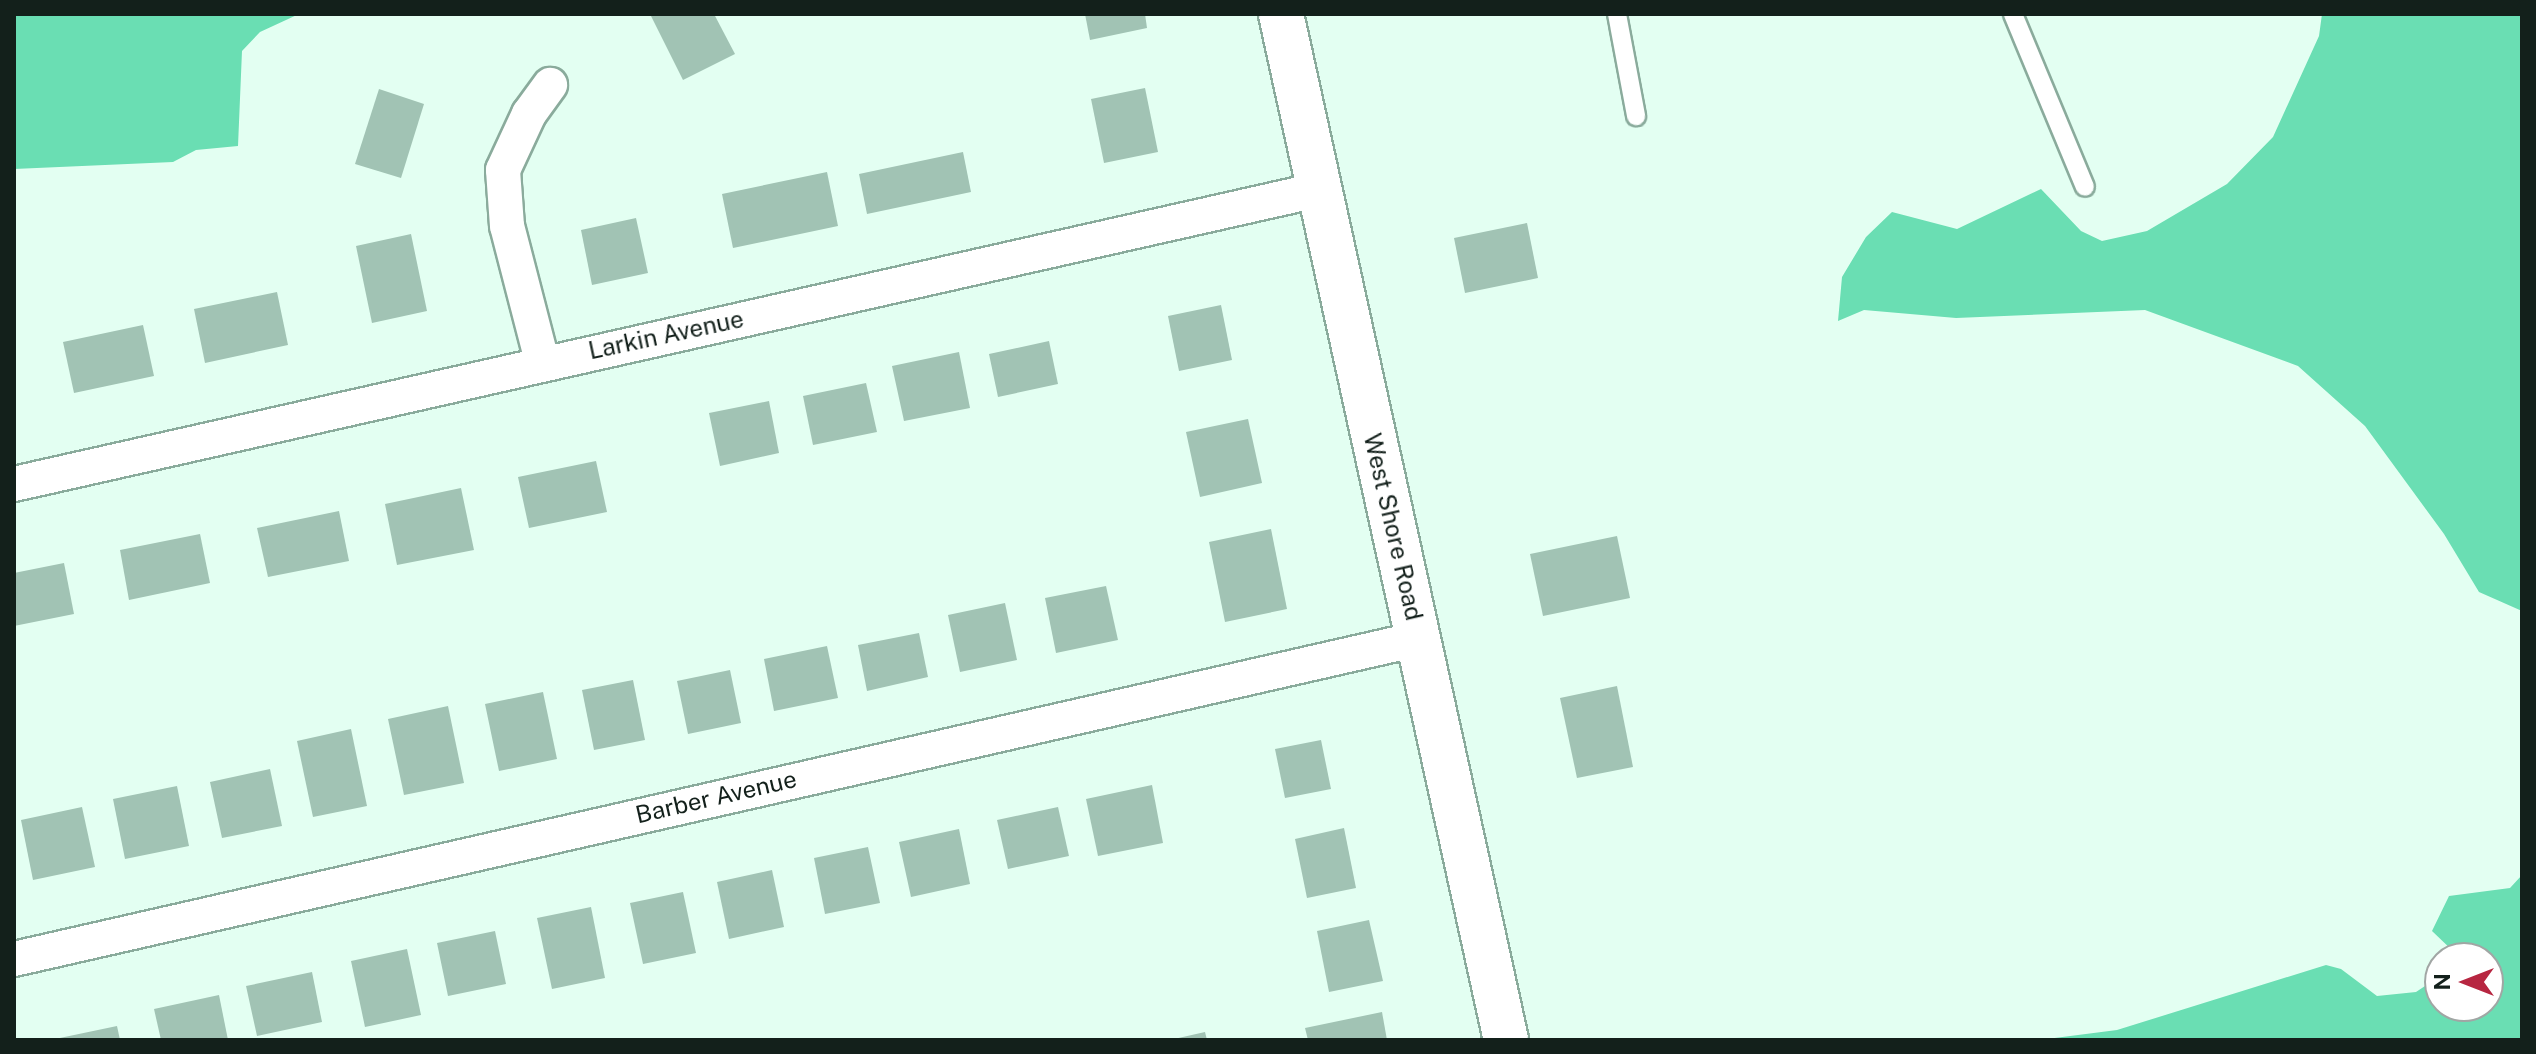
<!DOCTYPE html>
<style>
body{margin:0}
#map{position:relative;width:2536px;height:1054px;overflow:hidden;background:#e3fff2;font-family:"Public Sans",sans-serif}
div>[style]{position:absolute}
.forest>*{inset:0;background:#6adeb3}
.building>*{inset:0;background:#a1c3b4}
.roads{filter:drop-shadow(2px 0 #8aab9c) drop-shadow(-2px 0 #8aab9c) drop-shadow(0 2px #8aab9c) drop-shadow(0 -2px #8aab9c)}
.lane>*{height:18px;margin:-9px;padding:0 9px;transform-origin:9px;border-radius:9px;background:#fff}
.street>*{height:34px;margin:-17px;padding:0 17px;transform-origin:17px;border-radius:17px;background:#fff}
.primary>*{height:44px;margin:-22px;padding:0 22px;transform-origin:22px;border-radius:22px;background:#fff}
span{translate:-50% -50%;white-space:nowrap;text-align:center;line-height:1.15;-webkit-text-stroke:6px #fff;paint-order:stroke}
.street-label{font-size:24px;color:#13201b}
.frame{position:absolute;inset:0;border:16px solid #13201b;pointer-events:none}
.north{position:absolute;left:2424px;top:942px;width:80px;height:80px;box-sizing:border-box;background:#fff;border:2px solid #a1a6a4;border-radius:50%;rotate:270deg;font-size:22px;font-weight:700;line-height:32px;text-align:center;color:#13201b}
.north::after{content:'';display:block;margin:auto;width:28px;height:36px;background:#b72641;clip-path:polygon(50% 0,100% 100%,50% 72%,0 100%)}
</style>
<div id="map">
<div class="forest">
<i style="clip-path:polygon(14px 14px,299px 14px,260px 32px,242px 51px,238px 146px,196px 150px,173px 162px,14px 169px)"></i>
<i style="clip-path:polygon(2322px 14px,2522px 14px,2522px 611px,2479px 592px,2444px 534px,2365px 426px,2298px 366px,2145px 310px,1956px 318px,1864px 310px,1838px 321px,1842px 277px,1866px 237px,1892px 212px,1957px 229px,2041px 189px,2081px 231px,2102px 241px,2147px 231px,2227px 184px,2273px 137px,2319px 36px)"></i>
<i style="clip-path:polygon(2522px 875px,2522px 1040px,2039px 1040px,2117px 1030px,2326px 965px,2341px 969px,2377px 996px,2416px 992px,2440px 976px,2440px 1006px,2488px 1006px,2488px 958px,2451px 958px,2454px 952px,2432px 931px,2449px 896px,2510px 888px)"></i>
</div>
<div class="building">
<i style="clip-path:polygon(650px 14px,714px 14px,735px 54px,683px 80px)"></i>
<i style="clip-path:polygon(1085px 14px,1145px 14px,1147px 28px,1090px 40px)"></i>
<i style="clip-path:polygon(1145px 88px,1158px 152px,1104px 163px,1091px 99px)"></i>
<i style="clip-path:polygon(379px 89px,424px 104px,401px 178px,355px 164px)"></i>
<i style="clip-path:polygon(963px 152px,971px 192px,867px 214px,859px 174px)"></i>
<i style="clip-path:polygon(827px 172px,838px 226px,733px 248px,722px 194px)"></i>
<i style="clip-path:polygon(636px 218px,648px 273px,592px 285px,581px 230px)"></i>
<i style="clip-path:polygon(1527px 223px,1538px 278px,1465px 293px,1454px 238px)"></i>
<i style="clip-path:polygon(411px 234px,427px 311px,372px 323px,356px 246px)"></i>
<i style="clip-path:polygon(277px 292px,288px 345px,205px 363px,194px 309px)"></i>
<i style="clip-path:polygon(1221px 305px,1232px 360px,1179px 371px,1168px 316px)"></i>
<i style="clip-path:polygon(143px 325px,154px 376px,74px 393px,63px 342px)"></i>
<i style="clip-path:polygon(1049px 341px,1058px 384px,998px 397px,989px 354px)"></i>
<i style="clip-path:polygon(959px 352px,970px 408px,904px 421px,892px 366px)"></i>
<i style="clip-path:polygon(866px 383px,877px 432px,813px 445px,803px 396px)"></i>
<i style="clip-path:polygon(769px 401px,779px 453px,720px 466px,709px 413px)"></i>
<i style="clip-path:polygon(1248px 419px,1262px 483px,1200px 497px,1186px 432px)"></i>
<i style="clip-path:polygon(596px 461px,607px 512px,529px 528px,518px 477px)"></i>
<i style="clip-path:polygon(461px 488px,474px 550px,397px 565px,385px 504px)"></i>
<i style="clip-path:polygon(339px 511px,349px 561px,268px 577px,257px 528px)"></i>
<i style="clip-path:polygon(1271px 529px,1287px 609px,1225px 622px,1209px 542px)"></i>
<i style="clip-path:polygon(200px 534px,210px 583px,129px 600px,120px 550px)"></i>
<i style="clip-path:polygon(1617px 536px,1630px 598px,1543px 616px,1530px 554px)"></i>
<i style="clip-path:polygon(64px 563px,74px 614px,14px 626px,14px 573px)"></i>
<i style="clip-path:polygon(1106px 586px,1118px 640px,1056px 653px,1045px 598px)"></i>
<i style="clip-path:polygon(1005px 603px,1017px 660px,960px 672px,948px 615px)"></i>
<i style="clip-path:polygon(919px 633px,928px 677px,867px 691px,858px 645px)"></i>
<i style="clip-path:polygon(827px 646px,838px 698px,774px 711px,764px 659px)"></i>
<i style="clip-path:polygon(730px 670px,741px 723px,688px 734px,677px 681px)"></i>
<i style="clip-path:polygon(633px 680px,645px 740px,594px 750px,582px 690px)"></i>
<i style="clip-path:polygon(1617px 686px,1633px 767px,1577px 778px,1560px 698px)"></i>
<i style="clip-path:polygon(543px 692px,557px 759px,499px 771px,485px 704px)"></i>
<i style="clip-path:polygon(448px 706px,464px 783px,404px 795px,388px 719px)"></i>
<i style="clip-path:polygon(351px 729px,367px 806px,313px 817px,297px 741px)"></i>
<i style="clip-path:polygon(1321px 740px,1331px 789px,1285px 798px,1275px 749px)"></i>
<i style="clip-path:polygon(270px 769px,282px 826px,222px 838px,210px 782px)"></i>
<i style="clip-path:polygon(1152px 785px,1163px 843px,1098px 856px,1086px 799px)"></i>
<i style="clip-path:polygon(177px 786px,189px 846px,125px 859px,113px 799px)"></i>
<i style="clip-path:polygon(82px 807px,95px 867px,33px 880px,21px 820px)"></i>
<i style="clip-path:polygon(1058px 807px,1069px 856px,1008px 869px,997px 820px)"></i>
<i style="clip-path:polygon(1344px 828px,1356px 888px,1307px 898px,1295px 839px)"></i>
<i style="clip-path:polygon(959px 829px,970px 884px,911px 897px,899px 842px)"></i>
<i style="clip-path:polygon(868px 847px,880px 903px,825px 914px,814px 858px)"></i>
<i style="clip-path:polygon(772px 870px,784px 927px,729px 939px,717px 882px)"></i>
<i style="clip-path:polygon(683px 892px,696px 953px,643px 964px,630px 903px)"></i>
<i style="clip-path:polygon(591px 907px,605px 978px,552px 989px,537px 918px)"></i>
<i style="clip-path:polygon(1369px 920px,1383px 981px,1329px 992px,1317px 931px)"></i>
<i style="clip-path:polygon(495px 931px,506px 984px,448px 996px,437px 943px)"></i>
<i style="clip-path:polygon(407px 949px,421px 1015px,365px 1027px,351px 961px)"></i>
<i style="clip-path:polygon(312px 972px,322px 1022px,257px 1036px,246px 986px)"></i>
<i style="clip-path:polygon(219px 995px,228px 1040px,161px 1040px,154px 1009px)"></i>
<i style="clip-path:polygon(1382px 1012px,1387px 1040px,1308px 1040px,1305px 1028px)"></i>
<i style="clip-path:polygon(117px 1026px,120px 1040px,55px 1040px,55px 1039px)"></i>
<i style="clip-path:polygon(1205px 1032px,1207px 1040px,1174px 1040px,1174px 1039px)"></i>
</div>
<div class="roads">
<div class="lane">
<i style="left:1617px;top:14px;width:104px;rotate:79.4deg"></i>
<i style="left:2013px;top:14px;width:187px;rotate:67.4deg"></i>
</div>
<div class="street">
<i style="left:542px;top:361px;width:139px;rotate:-104.5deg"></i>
<i style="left:507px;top:226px;width:56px;rotate:-94.1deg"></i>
<i style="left:503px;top:170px;width:62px;rotate:-65.1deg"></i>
<i style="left:529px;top:114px;width:36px;rotate:-54deg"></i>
<i style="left:14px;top:484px;width:1337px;rotate:-12.71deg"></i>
<i style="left:14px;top:959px;width:1440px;rotate:-12.84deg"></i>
</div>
<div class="primary">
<i style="left:1281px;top:14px;width:1050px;rotate:77.63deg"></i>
</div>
</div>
<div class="street-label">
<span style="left:666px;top:335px;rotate:-12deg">Larkin Avenue</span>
<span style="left:1393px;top:527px;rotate:77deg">West Shore Road</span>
<span style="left:716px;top:797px;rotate:-13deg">Barber Avenue</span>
</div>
<div class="frame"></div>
<div class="north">N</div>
</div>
